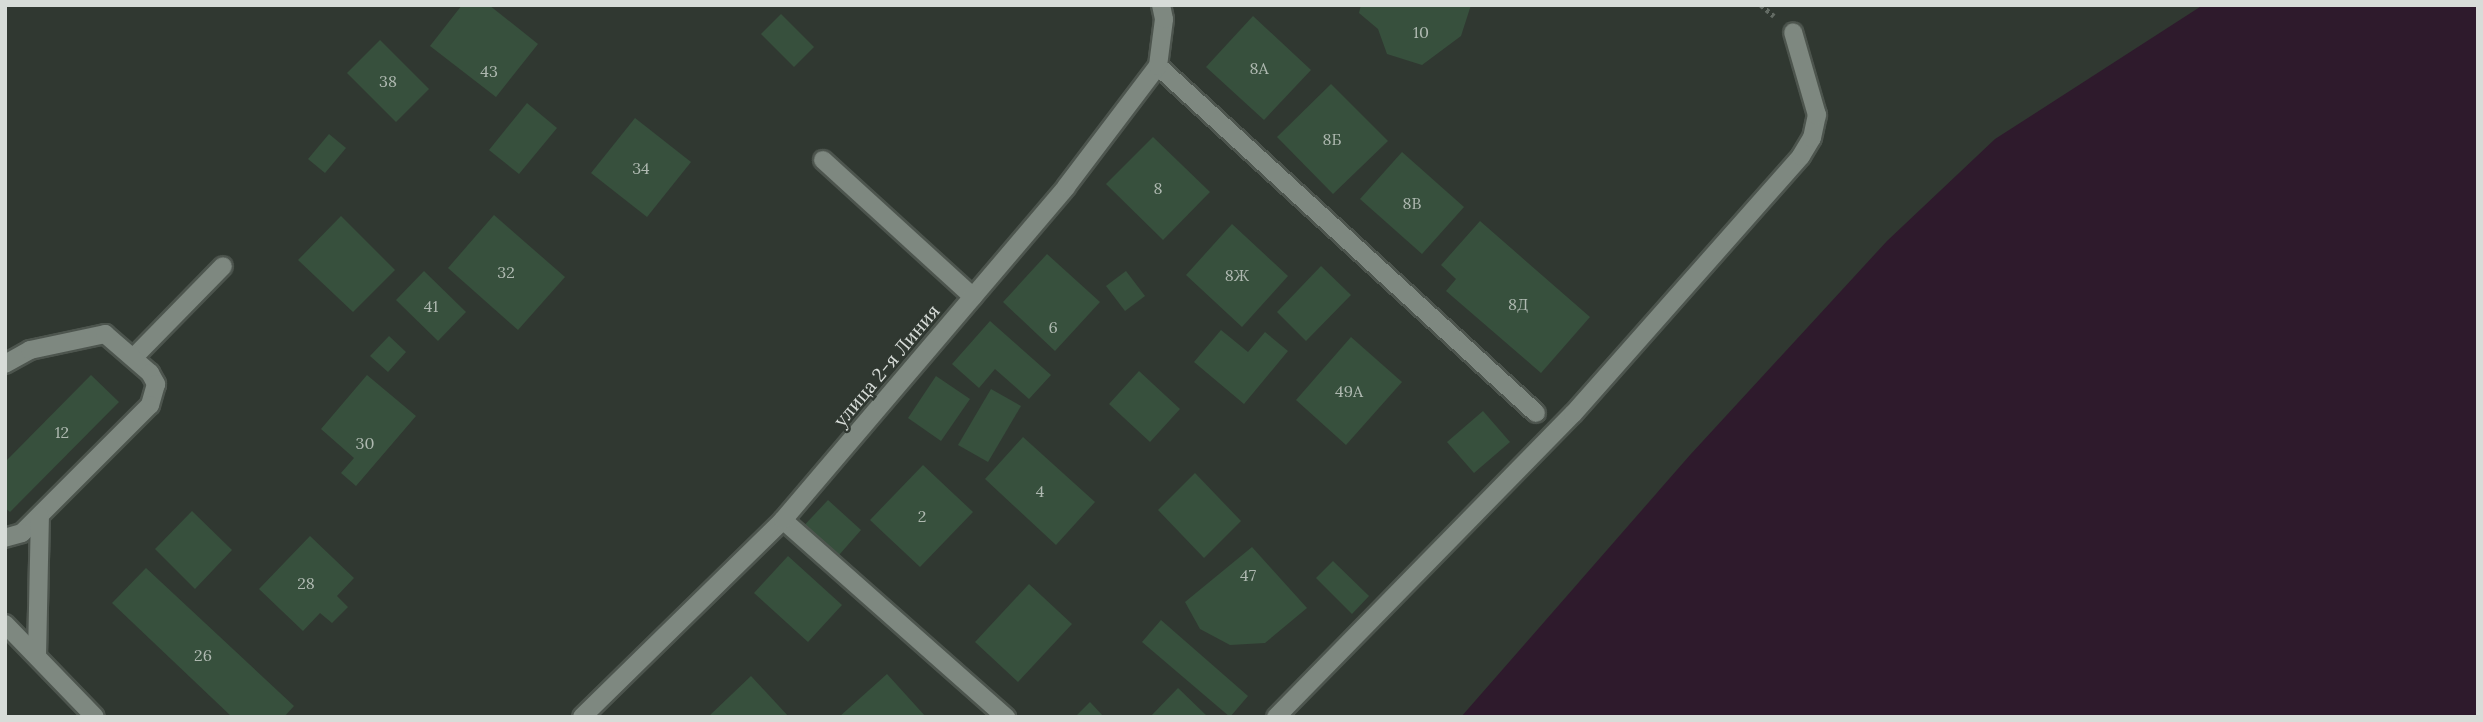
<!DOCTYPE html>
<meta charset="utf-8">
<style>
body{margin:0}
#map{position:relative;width:2483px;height:722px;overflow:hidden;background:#303831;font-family:Lora,serif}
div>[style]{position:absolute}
.water>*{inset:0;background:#2e1a2c}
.building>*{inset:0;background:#37503d}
.path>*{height:4.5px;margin-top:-2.25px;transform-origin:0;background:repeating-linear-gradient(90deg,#636b64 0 3.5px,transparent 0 7px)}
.roads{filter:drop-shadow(2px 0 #4d554e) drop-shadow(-2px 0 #4d554e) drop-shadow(0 2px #4d554e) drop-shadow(0 -2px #4d554e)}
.lane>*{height:18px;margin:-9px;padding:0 9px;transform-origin:9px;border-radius:9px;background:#7e8880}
.street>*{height:18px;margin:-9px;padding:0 9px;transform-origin:9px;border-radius:9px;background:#7e8880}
span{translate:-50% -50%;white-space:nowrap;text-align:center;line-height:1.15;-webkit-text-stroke:5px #303831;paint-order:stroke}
.number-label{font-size:16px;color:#afb9b1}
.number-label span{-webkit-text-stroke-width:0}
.street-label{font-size:19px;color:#d7dcd8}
.frame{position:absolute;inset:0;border:7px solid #d7dcd8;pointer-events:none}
</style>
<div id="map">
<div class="water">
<i style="clip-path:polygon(2203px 5px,2478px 5px,2478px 717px,1461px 717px,1690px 455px,1887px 241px,1995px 139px)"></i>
</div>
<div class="building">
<i style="clip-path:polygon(462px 5px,489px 5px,538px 44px,496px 97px,430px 46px)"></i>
<i style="clip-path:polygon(1361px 5px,1471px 5px,1461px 36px,1422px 65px,1387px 54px,1378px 29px,1359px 13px)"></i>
<i style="clip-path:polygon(781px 14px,814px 47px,794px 67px,761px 34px)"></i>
<i style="clip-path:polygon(1253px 16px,1311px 70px,1264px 120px,1206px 67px)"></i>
<i style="clip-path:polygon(380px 40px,429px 89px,396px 122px,347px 73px)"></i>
<i style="clip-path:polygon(1331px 84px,1388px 141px,1333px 194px,1277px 137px)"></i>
<i style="clip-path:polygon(527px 103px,557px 128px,519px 174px,489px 150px)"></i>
<i style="clip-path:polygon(635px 118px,691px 162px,647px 217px,591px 173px)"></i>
<i style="clip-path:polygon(329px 134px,346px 148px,325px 173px,308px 159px)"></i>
<i style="clip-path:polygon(1153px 137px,1210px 192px,1163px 240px,1106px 184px)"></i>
<i style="clip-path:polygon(1402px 152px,1464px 207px,1422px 254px,1360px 199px)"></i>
<i style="clip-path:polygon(494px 215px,565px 277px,518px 330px,448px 268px)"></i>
<i style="clip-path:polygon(341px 216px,395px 270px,353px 312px,298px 260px)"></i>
<i style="clip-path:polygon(1480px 221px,1590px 317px,1541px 373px,1446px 291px,1456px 279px,1441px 265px)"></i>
<i style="clip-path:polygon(1232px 224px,1288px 276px,1242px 327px,1186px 275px)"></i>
<i style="clip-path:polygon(1047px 254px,1100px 302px,1055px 351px,1003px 302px)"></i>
<i style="clip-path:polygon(1321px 266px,1351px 295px,1306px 341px,1277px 312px)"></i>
<i style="clip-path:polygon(424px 271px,466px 312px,438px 341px,396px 300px)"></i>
<i style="clip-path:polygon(1126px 271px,1145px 296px,1125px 311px,1106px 286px)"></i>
<i style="clip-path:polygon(990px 321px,1051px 375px,1029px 399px,995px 369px,979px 388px,952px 364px)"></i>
<i style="clip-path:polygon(1221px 330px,1248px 352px,1265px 332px,1288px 351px,1244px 404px,1194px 362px)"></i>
<i style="clip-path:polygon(389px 336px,406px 352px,388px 372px,370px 356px)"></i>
<i style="clip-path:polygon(1351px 337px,1402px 382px,1346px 445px,1296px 400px)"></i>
<i style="clip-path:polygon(1139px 371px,1180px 409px,1150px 442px,1109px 404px)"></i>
<i style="clip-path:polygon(91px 375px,119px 402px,10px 512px,5px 508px,5px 462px)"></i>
<i style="clip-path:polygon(367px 375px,416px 416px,356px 486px,341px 473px,354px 458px,321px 429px)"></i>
<i style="clip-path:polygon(936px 376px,970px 399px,941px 441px,908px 418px)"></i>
<i style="clip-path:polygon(991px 389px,1021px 406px,988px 462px,958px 445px)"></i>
<i style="clip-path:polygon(1483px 411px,1510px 442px,1474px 473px,1447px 442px)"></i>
<i style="clip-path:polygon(1023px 437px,1095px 502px,1056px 545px,985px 479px)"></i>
<i style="clip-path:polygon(923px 465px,973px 512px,920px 567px,870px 520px)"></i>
<i style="clip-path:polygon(1195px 473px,1241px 521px,1204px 558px,1158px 510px)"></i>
<i style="clip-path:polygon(828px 500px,861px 530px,832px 563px,798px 532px)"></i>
<i style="clip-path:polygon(192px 511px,232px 550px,195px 589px,155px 549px)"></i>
<i style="clip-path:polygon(310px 536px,354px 578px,337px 596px,348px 607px,332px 623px,320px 613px,303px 631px,259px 589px)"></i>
<i style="clip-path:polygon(1252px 547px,1307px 608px,1265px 643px,1230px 645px,1200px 629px,1185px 602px)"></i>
<i style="clip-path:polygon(788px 556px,842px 605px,808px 642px,754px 593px)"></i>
<i style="clip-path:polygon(1333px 561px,1369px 596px,1352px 614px,1316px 578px)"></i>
<i style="clip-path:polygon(146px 568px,294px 706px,284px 717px,232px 717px,112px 603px)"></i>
<i style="clip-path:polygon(1029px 584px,1072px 624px,1018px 682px,975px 642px)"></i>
<i style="clip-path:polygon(1161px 620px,1248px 696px,1230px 717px,1142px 642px)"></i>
<i style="clip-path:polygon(887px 674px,926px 717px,839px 717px)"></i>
<i style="clip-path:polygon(751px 676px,789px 717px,708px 717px)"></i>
<i style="clip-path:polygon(1178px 688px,1208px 717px,1150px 717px)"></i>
<i style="clip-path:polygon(1090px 702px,1104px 717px,1075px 717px)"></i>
</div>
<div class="path">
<i style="left:1761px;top:5px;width:17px;rotate:40deg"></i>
</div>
<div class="roads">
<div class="lane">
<i style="left:1158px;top:66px;width:513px;rotate:42.55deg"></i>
<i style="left:823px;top:160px;width:203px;rotate:42.4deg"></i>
<i style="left:134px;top:357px;width:127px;rotate:-45.6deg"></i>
<i style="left:5px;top:364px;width:29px;rotate:-29deg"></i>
<i style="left:30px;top:350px;width:77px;rotate:-12deg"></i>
<i style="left:105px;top:334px;width:60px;rotate:40.9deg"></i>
<i style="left:150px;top:373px;width:13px;rotate:61deg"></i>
<i style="left:156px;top:384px;width:22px;rotate:106deg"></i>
<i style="left:150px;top:405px;width:181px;rotate:135deg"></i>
<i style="left:22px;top:533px;width:18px;rotate:164deg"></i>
<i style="left:783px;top:520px;width:298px;rotate:41.5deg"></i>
<i style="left:37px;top:656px;width:140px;rotate:-88.8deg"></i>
<i style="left:1276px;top:717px;width:424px;rotate:-45.6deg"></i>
<i style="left:1573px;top:414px;width:344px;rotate:-48.5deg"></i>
<i style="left:1801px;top:156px;width:21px;rotate:-59deg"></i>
<i style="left:1812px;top:138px;width:24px;rotate:-78deg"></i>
<i style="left:1817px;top:115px;width:86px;rotate:-106.1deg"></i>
</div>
<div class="street">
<i style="left:5px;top:624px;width:129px;rotate:45.9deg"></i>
<i style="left:582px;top:717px;width:281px;rotate:-44.4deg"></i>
<i style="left:783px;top:520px;width:437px;rotate:-49.6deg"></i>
<i style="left:1066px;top:187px;width:152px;rotate:-52.8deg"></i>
<i style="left:1158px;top:66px;width:47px;rotate:-82.7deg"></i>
<i style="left:1164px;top:19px;width:14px;rotate:-102deg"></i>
</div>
</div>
<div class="number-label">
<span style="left:1421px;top:32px">10</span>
<span style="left:1259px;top:68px">8А</span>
<span style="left:489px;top:71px">43</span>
<span style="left:388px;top:81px">38</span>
<span style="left:1332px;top:139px">8Б</span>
<span style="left:641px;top:168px">34</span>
<span style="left:1158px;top:188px">8</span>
<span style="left:1412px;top:203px">8В</span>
<span style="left:506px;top:272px">32</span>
<span style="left:1237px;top:275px">8Ж</span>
<span style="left:1518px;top:304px">8Д</span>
<span style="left:431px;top:306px">41</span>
<span style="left:1053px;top:327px">6</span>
<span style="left:1349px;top:391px">49А</span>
<span style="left:62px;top:432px">12</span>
<span style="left:365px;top:443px">30</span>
<span style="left:1040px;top:491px">4</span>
<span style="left:922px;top:516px">2</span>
<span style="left:1248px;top:575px">47</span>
<span style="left:306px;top:583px">28</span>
<span style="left:203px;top:655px">26</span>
</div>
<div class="street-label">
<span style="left:887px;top:366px;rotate:-50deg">улица 2-я Линия</span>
</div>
<div class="frame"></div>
</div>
